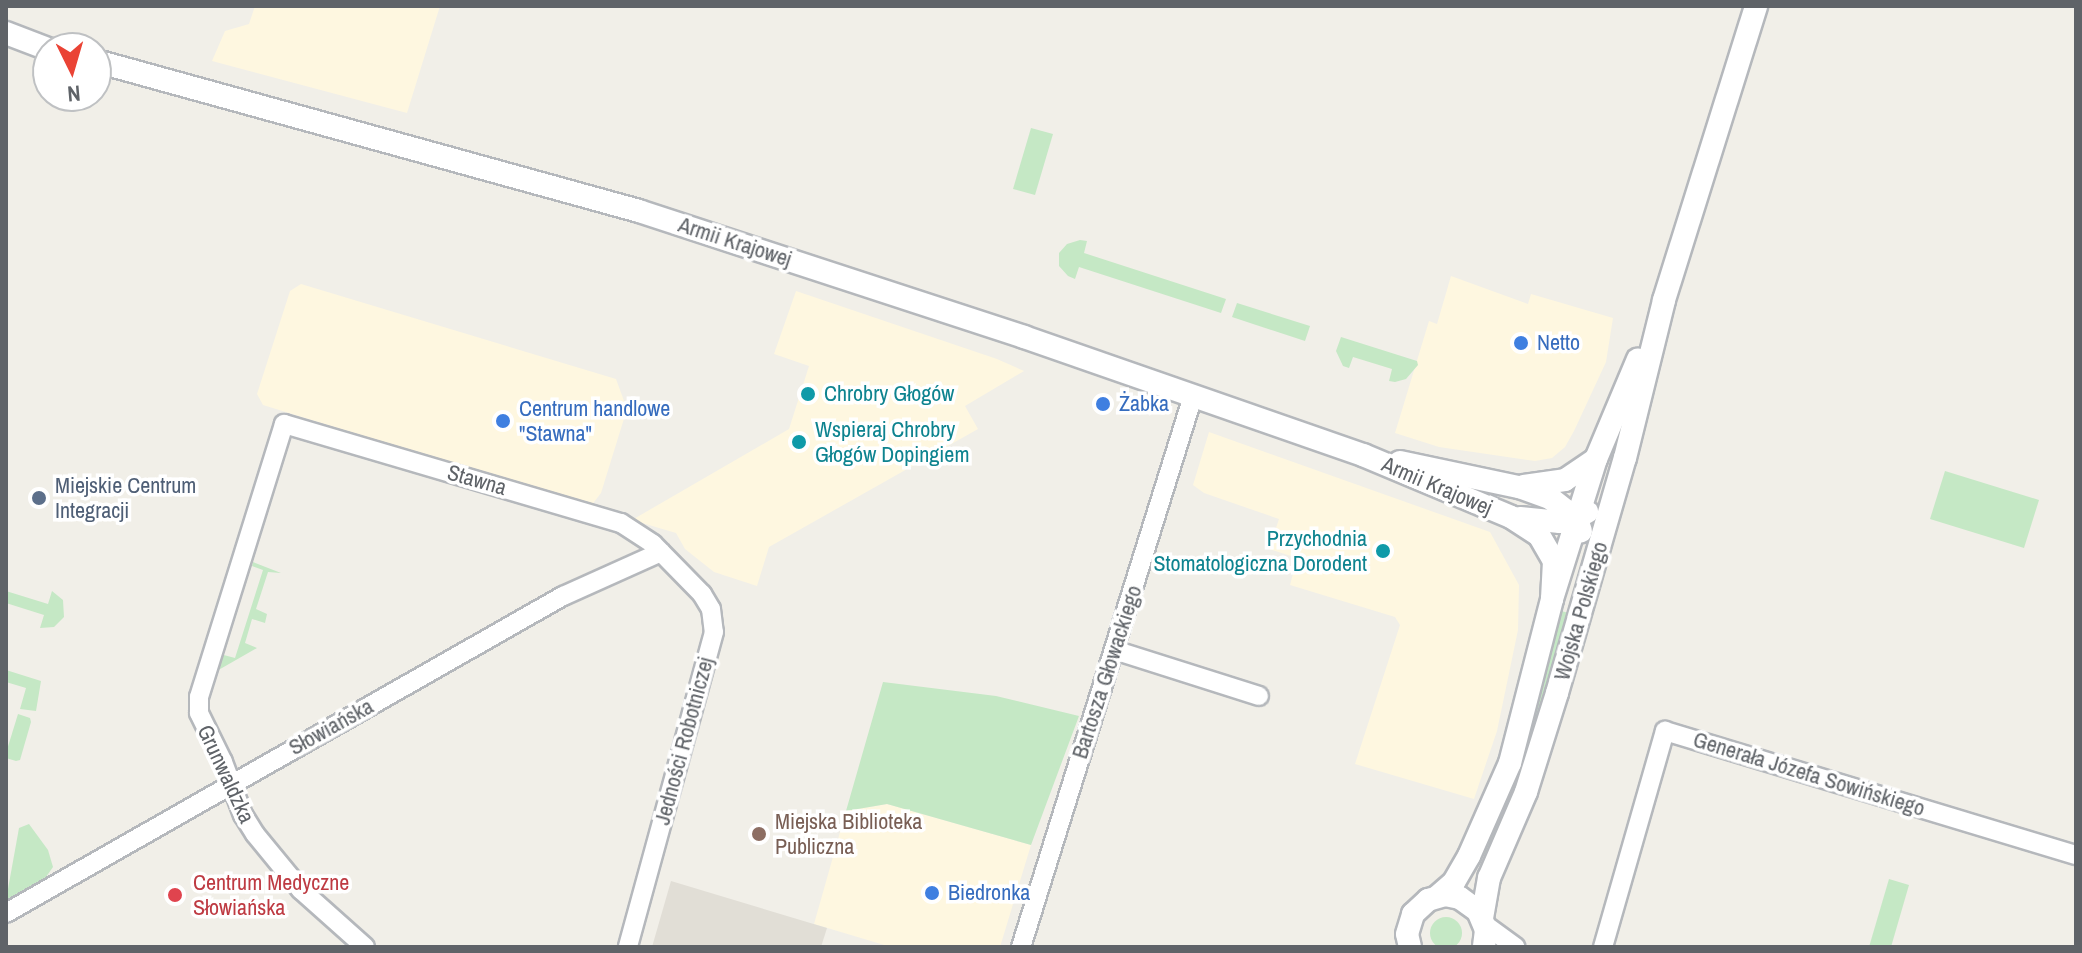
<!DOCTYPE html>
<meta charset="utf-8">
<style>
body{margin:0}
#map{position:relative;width:2082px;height:953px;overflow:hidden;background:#f1efe8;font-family:"Archivo Narrow",sans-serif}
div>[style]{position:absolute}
.commercial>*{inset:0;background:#fef7e0}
.education>*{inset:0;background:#e1ded6}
.green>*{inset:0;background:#c5e8c5}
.round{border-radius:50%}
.roads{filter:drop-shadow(2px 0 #b5b8bc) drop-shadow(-2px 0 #b5b8bc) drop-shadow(0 2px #b5b8bc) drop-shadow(0 -2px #b5b8bc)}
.minor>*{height:18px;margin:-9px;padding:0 9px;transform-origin:9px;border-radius:9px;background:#fff}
.tertiary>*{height:22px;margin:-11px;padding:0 11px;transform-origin:11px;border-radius:11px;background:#fff}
.dots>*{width:22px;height:22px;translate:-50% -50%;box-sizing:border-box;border:4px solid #fff;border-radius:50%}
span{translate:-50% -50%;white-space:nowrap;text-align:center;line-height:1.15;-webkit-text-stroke:7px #fff;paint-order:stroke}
.street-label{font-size:22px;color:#5f6368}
.shop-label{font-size:22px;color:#366cbe}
.left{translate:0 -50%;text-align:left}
.culture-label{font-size:22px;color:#0d838f}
.right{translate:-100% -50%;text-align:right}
.service-label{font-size:22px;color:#4e5e75}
.education-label{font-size:22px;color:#785e54}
.health-label{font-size:22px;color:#be3a42}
.frame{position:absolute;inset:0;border:8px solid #5f6368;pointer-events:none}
.north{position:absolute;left:32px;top:32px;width:80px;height:80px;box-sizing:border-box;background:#fff;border:2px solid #bfc1c3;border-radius:50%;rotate:175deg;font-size:22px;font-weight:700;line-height:32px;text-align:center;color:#5f6368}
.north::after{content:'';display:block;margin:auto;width:28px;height:36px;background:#ea4335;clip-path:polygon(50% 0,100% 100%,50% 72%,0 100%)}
</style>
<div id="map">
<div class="commercial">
<i style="clip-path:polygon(255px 6px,440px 6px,407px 113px,212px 61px,225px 31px,249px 24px)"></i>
<i style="clip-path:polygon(1451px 276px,1528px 304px,1531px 294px,1613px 318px,1606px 362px,1574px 431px,1565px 447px,1552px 458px,1535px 461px,1439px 447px,1395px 433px,1429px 321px,1437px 324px)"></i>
<i style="clip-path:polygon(301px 284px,616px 379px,627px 409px,601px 493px,591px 506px,263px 405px,257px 394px,290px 291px)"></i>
<i style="clip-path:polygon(796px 291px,997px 359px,1024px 371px,965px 406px,978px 429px,769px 547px,757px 586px,714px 572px,685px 549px,676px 533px,632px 520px,789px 429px,809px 366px,774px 354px)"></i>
<i style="clip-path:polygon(1209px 432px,1490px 532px,1519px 585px,1518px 630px,1497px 731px,1474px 799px,1355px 764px,1400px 625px,1395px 617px,1290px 585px,1297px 558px,1269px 549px,1279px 519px,1204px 493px,1193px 485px)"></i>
<i style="clip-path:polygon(887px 804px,1031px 845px,1000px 947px,891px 947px,814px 924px,846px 811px)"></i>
</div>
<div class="education">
<i style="clip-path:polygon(671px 881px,827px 928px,821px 947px,652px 947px)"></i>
</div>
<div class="green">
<i style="clip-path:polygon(1031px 128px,1053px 134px,1035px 195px,1013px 189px)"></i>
<i style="clip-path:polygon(1080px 240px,1087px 241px,1084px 253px,1226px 299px,1221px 313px,1079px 267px,1075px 279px,1068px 276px,1059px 266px,1059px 253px,1067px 244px)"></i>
<i style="clip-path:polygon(1237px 303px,1310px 326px,1305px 341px,1232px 317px)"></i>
<i style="clip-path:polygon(1341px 337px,1417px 361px,1418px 365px,1406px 379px,1395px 382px,1389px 381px,1392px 369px,1353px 357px,1349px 368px,1343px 366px,1336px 351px)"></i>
<i style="clip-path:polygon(1945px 471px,2039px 500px,2024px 548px,1930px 519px)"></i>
<i style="clip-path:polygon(253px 562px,281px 573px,268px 572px,256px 609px,267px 614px,265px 623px,252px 619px,245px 643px,257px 648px,215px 672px,220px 654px,235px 658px,263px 570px,252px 566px)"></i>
<i style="clip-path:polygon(6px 591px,48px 604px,52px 591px,63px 600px,64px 617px,54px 627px,40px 628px,44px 615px,6px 603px)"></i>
<i style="clip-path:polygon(1561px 611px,1569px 613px,1528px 753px,1485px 856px,1482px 854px,1519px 769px)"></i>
<i style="clip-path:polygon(6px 670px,41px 681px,36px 711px,20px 709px,26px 688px,6px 682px)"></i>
<i style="clip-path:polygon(883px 682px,996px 696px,1079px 716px,1031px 845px,887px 804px,846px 811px)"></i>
<i style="clip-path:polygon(18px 714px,30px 718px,31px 722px,20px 760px,16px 761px,6px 758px,6px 753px)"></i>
<i style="clip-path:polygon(29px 824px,48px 850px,53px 867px,46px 877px,6px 900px,19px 828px)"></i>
<i style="clip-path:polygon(1889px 879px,1909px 885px,1891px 947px,1869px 947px)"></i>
<i class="round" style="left:1430px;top:917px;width:32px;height:32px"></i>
</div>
<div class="roads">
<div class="minor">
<i style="left:1114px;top:650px;width:152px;rotate:17.6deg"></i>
<i style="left:6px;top:913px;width:641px;rotate:-29.65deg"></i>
<i style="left:563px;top:596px;width:107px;rotate:-24.2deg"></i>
<i style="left:1484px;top:924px;width:39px;rotate:36deg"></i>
<i style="left:365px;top:947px;width:86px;rotate:-138.3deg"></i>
<i style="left:301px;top:890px;width:72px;rotate:-129.4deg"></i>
<i style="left:255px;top:834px;width:22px;rotate:-122deg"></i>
<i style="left:243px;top:815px;width:57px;rotate:-110.7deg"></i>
<i style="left:223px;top:762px;width:55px;rotate:-116.1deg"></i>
<i style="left:199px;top:713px;width:16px;rotate:-90deg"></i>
<i style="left:199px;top:697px;width:286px;rotate:-72.7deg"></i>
<i style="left:284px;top:424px;width:351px;rotate:16.4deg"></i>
<i style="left:621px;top:523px;width:38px;rotate:33deg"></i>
<i style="left:653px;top:544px;width:70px;rotate:45.6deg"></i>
<i style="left:702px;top:594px;width:17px;rotate:59deg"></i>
<i style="left:711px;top:609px;width:23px;rotate:83deg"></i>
<i style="left:714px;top:632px;width:327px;rotate:105.3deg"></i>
<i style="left:1021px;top:947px;width:577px;rotate:-72.66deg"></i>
<i style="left:1603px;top:947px;width:225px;rotate:-74deg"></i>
<i style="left:1665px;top:731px;width:429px;rotate:16.8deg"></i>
</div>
<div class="tertiary">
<i style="left:6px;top:33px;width:45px;rotate:20.9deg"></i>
<i style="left:96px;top:61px;width:563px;rotate:15.44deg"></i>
<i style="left:639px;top:211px;width:405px;rotate:18.1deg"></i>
<i style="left:1024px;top:337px;width:359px;rotate:19.2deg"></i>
<i style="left:1363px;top:455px;width:160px;rotate:22.7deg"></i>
<i style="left:1511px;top:517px;width:33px;rotate:33deg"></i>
<i style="left:1539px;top:535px;width:30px;rotate:60deg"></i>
<i style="left:1554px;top:561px;width:38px;rotate:93deg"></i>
<i style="left:1400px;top:462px;width:122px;rotate:11.9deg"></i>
<i style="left:1519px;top:487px;width:33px;rotate:20deg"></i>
<i style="left:1550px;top:498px;width:34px;rotate:38deg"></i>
<i style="left:1577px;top:519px;width:13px;rotate:72deg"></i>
<i style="left:1524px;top:486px;width:41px;rotate:-8.3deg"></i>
<i style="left:1565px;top:480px;width:37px;rotate:-34deg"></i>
<i style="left:1520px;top:518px;width:40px;rotate:5.7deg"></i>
<i style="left:1560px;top:522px;width:29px;rotate:-20deg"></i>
<i style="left:1438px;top:896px;width:21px;rotate:-41deg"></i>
<i style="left:1454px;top:882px;width:30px;rotate:-60deg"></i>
<i style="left:1469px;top:856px;width:102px;rotate:-66.2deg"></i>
<i style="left:1510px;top:763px;width:169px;rotate:-75.6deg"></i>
<i style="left:1552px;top:599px;width:147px;rotate:-72.6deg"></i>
<i style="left:1596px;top:459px;width:108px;rotate:-67.2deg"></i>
<i style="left:1482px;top:918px;width:41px;rotate:-80.1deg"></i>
<i style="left:1489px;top:878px;width:94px;rotate:-66.7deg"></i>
<i style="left:1526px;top:792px;width:104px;rotate:-72.6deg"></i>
<i style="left:1557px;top:693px;width:245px;rotate:-73.9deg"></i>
<i style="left:1625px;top:458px;width:163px;rotate:-76.1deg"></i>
<i style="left:1664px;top:300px;width:308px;rotate:-72.6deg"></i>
<i style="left:1410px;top:947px;width:13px;rotate:-103deg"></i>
<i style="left:1407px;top:934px;width:21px;rotate:-73deg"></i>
<i style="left:1413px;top:914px;width:21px;rotate:-43deg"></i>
<i style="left:1428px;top:900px;width:18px;rotate:-16deg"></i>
<i style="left:1445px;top:895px;width:15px;rotate:11deg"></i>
<i style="left:1460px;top:898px;width:22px;rotate:36deg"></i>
<i style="left:1478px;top:911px;width:21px;rotate:67deg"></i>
<i style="left:1486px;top:930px;width:17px;rotate:97deg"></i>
</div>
</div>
<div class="dots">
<i style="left:1521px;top:343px;background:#3f7fe0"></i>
<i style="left:808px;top:394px;background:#0f9aa8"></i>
<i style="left:1103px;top:404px;background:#3f7fe0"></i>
<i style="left:503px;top:421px;background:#3f7fe0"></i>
<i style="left:799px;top:442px;background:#0f9aa8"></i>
<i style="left:39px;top:498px;background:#5c6f8a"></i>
<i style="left:1383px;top:551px;background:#0f9aa8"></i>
<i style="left:759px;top:834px;background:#8d6e63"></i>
<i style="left:932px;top:893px;background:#3f7fe0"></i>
<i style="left:175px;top:895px;background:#e0444e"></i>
</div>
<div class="street-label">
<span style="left:735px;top:242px;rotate:18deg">Armii Krajowej</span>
<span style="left:477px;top:480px;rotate:16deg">Stawna</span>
<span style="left:1437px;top:486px;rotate:23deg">Armii Krajowej</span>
<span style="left:1581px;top:611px;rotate:-74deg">Wojska Polskiego</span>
<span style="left:1107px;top:672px;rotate:-72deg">Bartosza Głowackiego</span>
<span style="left:331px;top:727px;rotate:-29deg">Słowiańska</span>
<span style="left:684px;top:741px;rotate:-75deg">Jedności Robotniczej</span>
<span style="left:226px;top:774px;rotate:65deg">Grunwaldzka</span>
<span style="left:1809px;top:774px;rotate:17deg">Generała Józefa Sowińskiego</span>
</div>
<div class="shop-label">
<span class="left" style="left:1537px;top:343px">Netto</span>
<span class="left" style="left:1119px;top:404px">Żabka</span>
<span class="left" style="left:519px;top:421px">Centrum handlowe<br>"Stawna"</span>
<span class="left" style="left:948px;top:893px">Biedronka</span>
</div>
<div class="culture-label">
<span class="left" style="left:824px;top:394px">Chrobry Głogów</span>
<span class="left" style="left:815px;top:442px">Wspieraj Chrobry<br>Głogów Dopingiem</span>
<span class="right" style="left:1367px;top:551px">Przychodnia<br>Stomatologiczna Dorodent</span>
</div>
<div class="service-label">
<span class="left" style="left:55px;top:498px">Miejskie Centrum<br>Integracji</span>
</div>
<div class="education-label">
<span class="left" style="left:775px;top:834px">Miejska Biblioteka<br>Publiczna</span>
</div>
<div class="health-label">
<span class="left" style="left:193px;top:895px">Centrum Medyczne<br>Słowiańska</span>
</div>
<div class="frame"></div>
<div class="north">N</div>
</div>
